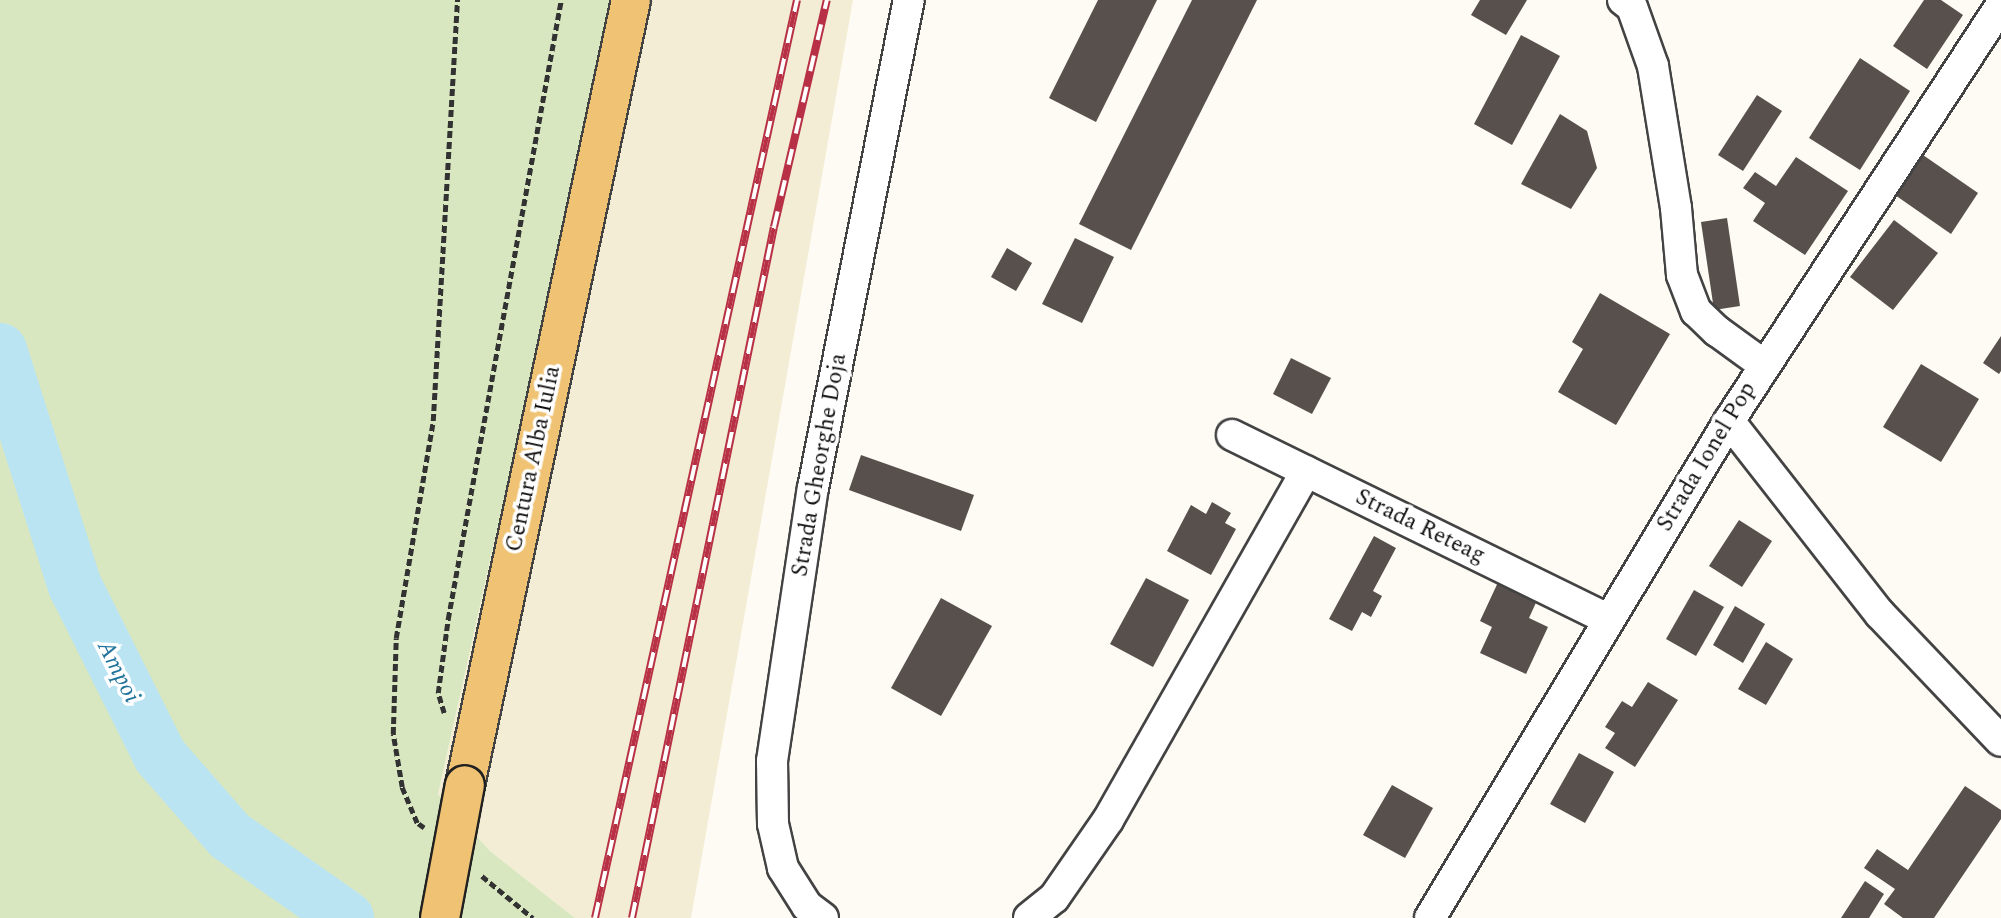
<!DOCTYPE html>
<style>
body{margin:0}
#map{position:relative;width:2001px;height:918px;overflow:hidden;background:#fefbf4;font-family:Spectral,serif}
div>[style]{position:absolute}
.farmland>*{inset:0;background:#f3edd5}
.green>*{inset:0;background:#d8e7bf}
.river>*{height:54px;margin:-27px;padding:0 27px;transform-origin:27px;border-radius:27px;background:#bbe4f3}
.building>*{inset:0;background:#58504d}
.path>*{height:4.5px;margin-top:-2.25px;transform-origin:0;background:repeating-linear-gradient(90deg,#323232 0 7px,transparent 0 10.5px)}
.roads{filter:drop-shadow(2px 0 #434343) drop-shadow(-2px 0 #434343) drop-shadow(0 2px #434343) drop-shadow(0 -2px #434343)}
.minor>*{height:30px;margin:-15px;padding:0 15px;transform-origin:15px;border-radius:15px;background:#fff}
.major>*{height:38px;margin:-19px;padding:0 19px;transform-origin:19px;border-radius:19px;background:#efc373}
.rail>*{height:8px;margin-top:-4px;transform-origin:0;background:repeating-linear-gradient(90deg,#fff 0 16px,#b83046 0 32px);box-sizing:border-box;border-block:2px solid #b83046}
.bridges{filter:drop-shadow(2px 0 #212121) drop-shadow(-2px 0 #212121) drop-shadow(0 2px #212121) drop-shadow(0 -2px #212121)}
.major-bridge>*{height:38px;margin:-19px;padding:0 19px;transform-origin:19px;border-radius:19px;background:#efc373}
span{translate:-50% -50%;white-space:nowrap;text-align:center;line-height:1.15;-webkit-text-stroke:7px #fff;paint-order:stroke}
.street-label{font-size:23px;color:#101010}
.water-label{font-size:24px;color:#20739b;font-style:italic}
</style>
<div id="map">
<div class="farmland">
<i style="clip-path:polygon(615px 0,853px 0,691px 918px,575px 918px,490px 851px,438px 794px)"></i>
</div>
<div class="green">
<i style="clip-path:polygon(0 0,615px 0,438px 794px,490px 851px,575px 918px,0 918px)"></i>
</div>
<div class="river">
<i style="left:0;top:350px;width:248px;rotate:72.4deg"></i>
<i style="left:75px;top:586px;width:190px;rotate:63.4deg"></i>
<i style="left:160px;top:756px;width:106px;rotate:48.8deg"></i>
<i style="left:230px;top:836px;width:143px;rotate:35deg"></i>
</div>
<div class="building">
<i style="clip-path:polygon(1098px 0,1157px 0,1096px 122px,1049px 98px)"></i>
<i style="clip-path:polygon(1192px 0,1257px 0,1131px 250px,1079px 224px)"></i>
<i style="clip-path:polygon(1480px 0,1527px 0,1506px 35px,1471px 15px)"></i>
<i style="clip-path:polygon(1924px 0,1941px 0,1963px 15px,1927px 69px,1893px 46px)"></i>
<i style="clip-path:polygon(1521px 35px,1560px 56px,1512px 145px,1474px 124px)"></i>
<i style="clip-path:polygon(1860px 58px,1910px 91px,1860px 170px,1809px 138px)"></i>
<i style="clip-path:polygon(1757px 95px,1782px 111px,1743px 171px,1718px 155px)"></i>
<i style="clip-path:polygon(1560px 114px,1587px 131px,1597px 168px,1571px 209px,1521px 184px)"></i>
<i style="clip-path:polygon(1923px 155px,1978px 193px,1951px 234px,1895px 195px)"></i>
<i style="clip-path:polygon(1796px 157px,1848px 191px,1805px 255px,1753px 221px,1765px 203px,1743px 188px,1755px 172px,1776px 186px)"></i>
<i style="clip-path:polygon(1727px 218px,1740px 306px,1714px 310px,1701px 222px)"></i>
<i style="clip-path:polygon(1894px 220px,1938px 253px,1893px 310px,1850px 277px)"></i>
<i style="clip-path:polygon(1075px 238px,1114px 257px,1082px 323px,1042px 304px)"></i>
<i style="clip-path:polygon(1007px 248px,1032px 263px,1016px 291px,991px 277px)"></i>
<i style="clip-path:polygon(1600px 293px,1670px 334px,1616px 425px,1558px 392px,1583px 349px,1572px 342px)"></i>
<i style="clip-path:polygon(2001px 336px,2001px 371px,1999px 374px,1983px 363px)"></i>
<i style="clip-path:polygon(1291px 358px,1331px 378px,1312px 414px,1273px 394px)"></i>
<i style="clip-path:polygon(1921px 364px,1979px 399px,1941px 462px,1883px 427px)"></i>
<i style="clip-path:polygon(861px 455px,974px 495px,961px 531px,849px 490px)"></i>
<i style="clip-path:polygon(1212px 502px,1231px 513px,1225px 523px,1236px 529px,1211px 575px,1167px 551px,1191px 505px,1206px 514px)"></i>
<i style="clip-path:polygon(1739px 520px,1772px 541px,1742px 587px,1709px 566px)"></i>
<i style="clip-path:polygon(1374px 536px,1396px 548px,1373px 591px,1382px 596px,1371px 617px,1362px 612px,1352px 631px,1329px 619px)"></i>
<i style="clip-path:polygon(1146px 578px,1189px 600px,1153px 667px,1110px 644px)"></i>
<i style="clip-path:polygon(1500px 578px,1539px 596px,1529px 618px,1548px 627px,1526px 674px,1480px 653px,1492px 627px,1480px 621px)"></i>
<i style="clip-path:polygon(1694px 590px,1724px 607px,1696px 656px,1666px 639px)"></i>
<i style="clip-path:polygon(941px 598px,992px 626px,941px 716px,891px 688px)"></i>
<i style="clip-path:polygon(1735px 606px,1765px 624px,1743px 663px,1713px 645px)"></i>
<i style="clip-path:polygon(1766px 642px,1793px 659px,1766px 705px,1738px 689px)"></i>
<i style="clip-path:polygon(1648px 682px,1678px 700px,1635px 767px,1605px 748px,1615px 733px,1605px 727px,1622px 701px,1632px 707px)"></i>
<i style="clip-path:polygon(1579px 753px,1614px 772px,1585px 823px,1550px 804px)"></i>
<i style="clip-path:polygon(1392px 785px,1433px 808px,1405px 858px,1363px 835px)"></i>
<i style="clip-path:polygon(1965px 786px,2001px 810px,2001px 819px,1934px 918px,1903px 918px,1884px 904px,1895px 889px,1864px 868px,1877px 849px,1908px 870px)"></i>
<i style="clip-path:polygon(1865px 881px,1884px 894px,1869px 918px,1841px 918px)"></i>
</div>
<div class="path">
<i style="left:444px;top:713px;width:21px;rotate:-107deg"></i>
<i style="left:438px;top:693px;width:75px;rotate:-82.3deg"></i>
<i style="left:448px;top:619px;width:629px;rotate:-79.65deg"></i>
<i style="left:424px;top:828px;width:9px;rotate:-144deg"></i>
<i style="left:417px;top:823px;width:39px;rotate:-113deg"></i>
<i style="left:402px;top:787px;width:54px;rotate:-99.6deg"></i>
<i style="left:393px;top:734px;width:96px;rotate:-88.2deg"></i>
<i style="left:396px;top:638px;width:220px;rotate:-80.3deg"></i>
<i style="left:433px;top:421px;width:422px;rotate:-86.7deg"></i>
<i style="left:482px;top:876px;width:66px;rotate:39.5deg"></i>
</div>
<div class="roads">
<div class="minor">
<i style="left:1623px;top:0;width:11px;rotate:38deg"></i>
<i style="left:1632px;top:7px;width:63px;rotate:70.4deg"></i>
<i style="left:1653px;top:66px;width:144px;rotate:80.8deg"></i>
<i style="left:1676px;top:208px;width:67px;rotate:84.9deg"></i>
<i style="left:1682px;top:275px;width:39px;rotate:69deg"></i>
<i style="left:1696px;top:311px;width:29px;rotate:44deg"></i>
<i style="left:1717px;top:331px;width:58px;rotate:35.9deg"></i>
<i style="left:1729px;top:421px;width:245px;rotate:52deg"></i>
<i style="left:1880px;top:614px;width:175px;rotate:46.4deg"></i>
<i style="left:1232px;top:435px;width:419px;rotate:26.1deg"></i>
<i style="left:823px;top:918px;width:20px;rotate:-143deg"></i>
<i style="left:807px;top:906px;width:45px;rotate:-122.3deg"></i>
<i style="left:783px;top:868px;width:45px;rotate:-102.8deg"></i>
<i style="left:773px;top:824px;width:63px;rotate:-90.9deg"></i>
<i style="left:772px;top:761px;width:276px;rotate:-81.5deg"></i>
<i style="left:813px;top:488px;width:497px;rotate:-78.9deg"></i>
<i style="left:1029px;top:918px;width:32px;rotate:-39deg"></i>
<i style="left:1054px;top:898px;width:95px;rotate:-55.3deg"></i>
<i style="left:1108px;top:820px;width:401px;rotate:-60.4deg"></i>
<i style="left:1430px;top:918px;width:580px;rotate:-58.97deg"></i>
<i style="left:1729px;top:421px;width:496px;rotate:-56.8deg"></i>
</div>
<div class="major">
<i style="left:465px;top:785px;width:802px;rotate:-78.06deg"></i>
</div>
</div>
<div class="rail">
<i style="left:595px;top:918px;width:940px;rotate:-77.59deg"></i>
<i style="left:632px;top:918px;width:705px;rotate:-78.39deg"></i>
<i style="left:774px;top:227px;width:233px;rotate:-76.9deg"></i>
</div>
<div class="bridges">
<div class="major-bridge">
<i style="left:440px;top:918px;width:135px;rotate:-79.4deg"></i>
</div>
</div>
<div class="street-label">
<span style="left:1707px;top:457px;rotate:-59deg">Strada Ionel Pop</span>
<span style="left:534px;top:459px;rotate:-78deg">Centura Alba Iulia</span>
<span style="left:820px;top:465px;rotate:-80deg">Strada Gheorghe Doja</span>
<span style="left:1420px;top:527px;rotate:26deg">Strada Reteag</span>
</div>
<div class="water-label">
<span style="left:118px;top:672px;rotate:63deg">Ampoi</span>
</div>
</div>
